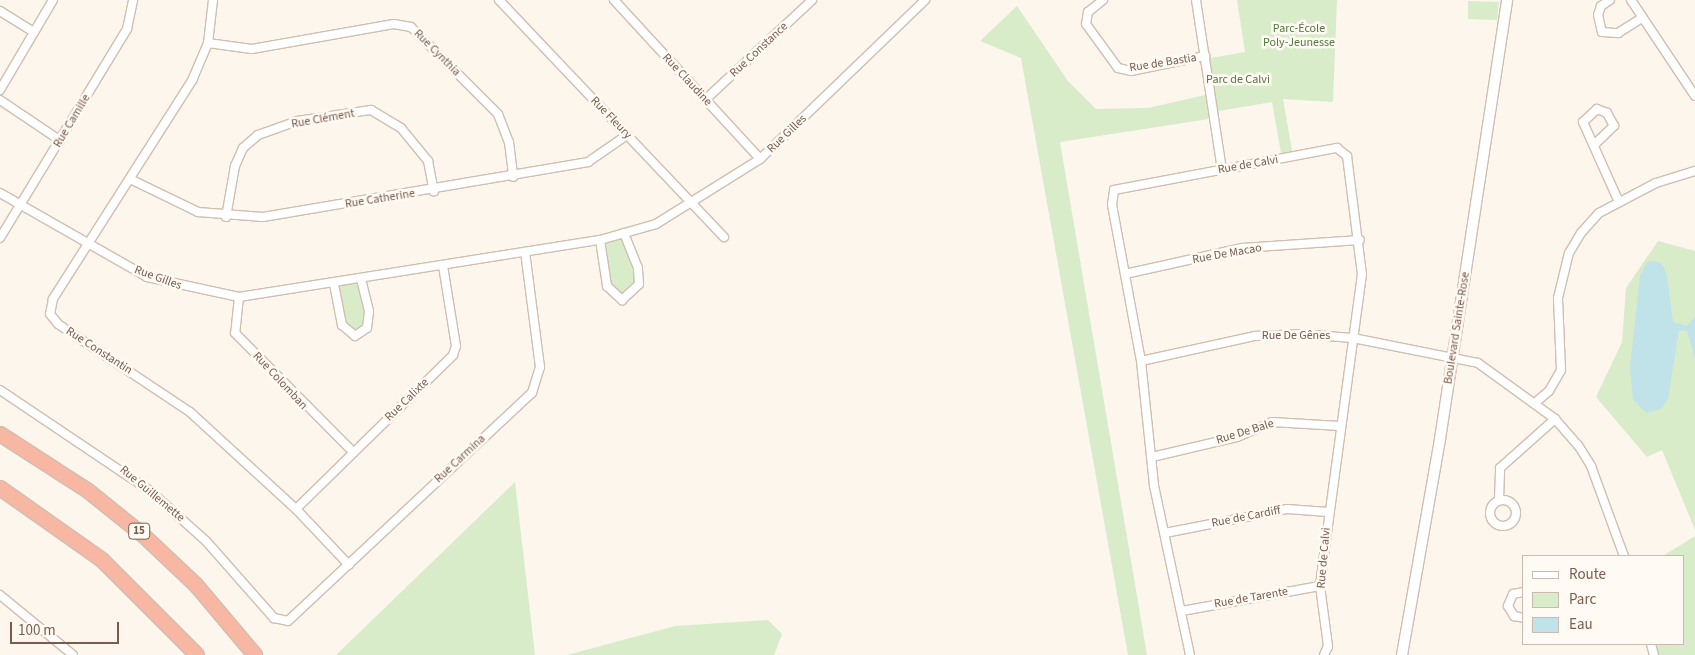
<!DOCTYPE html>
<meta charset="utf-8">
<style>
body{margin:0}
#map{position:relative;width:1695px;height:655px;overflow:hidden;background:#fdf6ec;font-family:"Source Sans 3",sans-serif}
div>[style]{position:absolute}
.green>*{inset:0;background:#d8ecc9}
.water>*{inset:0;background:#bfe3e8}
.roads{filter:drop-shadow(1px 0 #d1beb0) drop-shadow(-1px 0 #d1beb0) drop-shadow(0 1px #d1beb0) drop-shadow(0 -1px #d1beb0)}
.minor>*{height:8px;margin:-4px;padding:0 4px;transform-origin:4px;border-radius:4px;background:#fff}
.minor>.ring{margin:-4px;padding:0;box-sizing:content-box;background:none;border:8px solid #fff;border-radius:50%}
.tertiary>*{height:10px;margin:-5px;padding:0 5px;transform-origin:5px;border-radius:5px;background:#fff}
.motorway>*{height:14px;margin:-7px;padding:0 7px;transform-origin:7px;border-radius:7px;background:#f7b7a3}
span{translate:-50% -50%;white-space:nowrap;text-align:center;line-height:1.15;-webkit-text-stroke:5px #fffaf3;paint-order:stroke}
.shield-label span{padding:1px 4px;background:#fffaf3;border:1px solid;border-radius:4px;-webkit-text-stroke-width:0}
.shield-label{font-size:11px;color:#7a5c4d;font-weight:700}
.park-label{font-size:12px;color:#537a41}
.street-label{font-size:12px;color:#7a5c4d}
.legend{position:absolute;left:1522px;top:555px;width:162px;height:90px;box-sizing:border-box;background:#fffaf3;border:1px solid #cabbb1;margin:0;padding:6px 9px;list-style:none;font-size:15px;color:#7a5c4d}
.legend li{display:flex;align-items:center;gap:10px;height:25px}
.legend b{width:25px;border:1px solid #cabbb1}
.scale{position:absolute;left:10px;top:622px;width:109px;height:22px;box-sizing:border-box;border:2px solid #7a5c4d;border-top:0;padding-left:6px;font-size:15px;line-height:18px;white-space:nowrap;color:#7a5c4d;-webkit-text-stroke:4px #fffaf3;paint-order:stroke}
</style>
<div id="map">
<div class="green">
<i style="clip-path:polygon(1237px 0,1337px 0,1333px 102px,1283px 99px,1293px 156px,1282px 159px,1272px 102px,1213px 112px,1205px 59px,1245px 52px)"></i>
<i style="clip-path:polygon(1468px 1px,1499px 2px,1497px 20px,1468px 19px)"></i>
<i style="clip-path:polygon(1017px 6px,1068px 81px,1096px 109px,1148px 108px,1205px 95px,1209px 119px,1060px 142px,1147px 655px,1128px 655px,1021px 58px,980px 41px)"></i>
<i style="clip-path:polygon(624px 233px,638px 268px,639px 284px,631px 296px,613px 297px,600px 240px)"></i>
<i style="clip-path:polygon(1658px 241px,1695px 251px,1695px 530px,1662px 450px,1647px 457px,1596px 397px,1622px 342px,1626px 288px)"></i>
<i style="clip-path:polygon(361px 280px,369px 311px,362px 334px,348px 332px,334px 284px)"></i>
<i style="clip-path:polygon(515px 482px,535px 655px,336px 655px)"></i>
<i style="clip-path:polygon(1695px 536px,1695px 655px,1654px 655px,1651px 644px,1684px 644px,1684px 556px,1663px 556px)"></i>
<i style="clip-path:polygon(768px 620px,782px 634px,774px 655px,567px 655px,675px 626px)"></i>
</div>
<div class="water">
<i style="clip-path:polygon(1654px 261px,1662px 264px,1667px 275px,1673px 322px,1687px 326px,1695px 316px,1695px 359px,1687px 331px,1679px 330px,1668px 399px,1661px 409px,1646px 413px,1633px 400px,1630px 367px,1640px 276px,1647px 262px)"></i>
</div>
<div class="roads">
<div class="minor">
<i style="left:213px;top:0;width:43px;rotate:96.6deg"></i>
<i style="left:208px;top:43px;width:39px;rotate:113deg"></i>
<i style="left:193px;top:79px;width:261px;rotate:122.5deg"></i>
<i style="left:53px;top:299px;width:15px;rotate:101deg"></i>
<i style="left:50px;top:314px;width:13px;rotate:51deg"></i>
<i style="left:58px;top:324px;width:159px;rotate:33.7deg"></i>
<i style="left:190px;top:412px;width:144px;rotate:42.5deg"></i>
<i style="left:296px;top:509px;width:77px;rotate:46.6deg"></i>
<i style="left:499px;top:0;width:327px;rotate:46.5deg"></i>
<i style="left:614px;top:0;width:216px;rotate:47.4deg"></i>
<i style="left:1103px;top:0;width:19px;rotate:141deg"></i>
<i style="left:1088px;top:12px;width:12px;rotate:99deg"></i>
<i style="left:1086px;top:24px;width:54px;rotate:54deg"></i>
<i style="left:1118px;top:68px;width:13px;rotate:13deg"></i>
<i style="left:1131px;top:71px;width:76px;rotate:-11.5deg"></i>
<i style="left:1196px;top:0;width:171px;rotate:81.3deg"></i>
<i style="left:1610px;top:0;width:11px;rotate:146deg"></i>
<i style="left:1601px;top:6px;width:9px;rotate:108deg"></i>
<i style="left:1598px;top:15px;width:17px;rotate:77deg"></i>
<i style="left:1602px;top:32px;width:16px;rotate:4deg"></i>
<i style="left:1618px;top:33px;width:26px;rotate:-32deg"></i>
<i style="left:1631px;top:0;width:115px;rotate:56.3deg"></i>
<i style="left:0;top:11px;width:40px;rotate:32deg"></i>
<i style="left:208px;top:43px;width:44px;rotate:7.8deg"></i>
<i style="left:252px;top:49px;width:144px;rotate:-10deg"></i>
<i style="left:394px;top:24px;width:17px;rotate:10deg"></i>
<i style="left:411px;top:27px;width:123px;rotate:45deg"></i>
<i style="left:498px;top:114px;width:30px;rotate:69deg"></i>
<i style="left:509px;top:142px;width:35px;rotate:83deg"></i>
<i style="left:0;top:90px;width:104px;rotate:-59.5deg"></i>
<i style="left:706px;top:99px;width:145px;rotate:-43deg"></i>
<i style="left:0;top:100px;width:73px;rotate:33.9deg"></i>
<i style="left:1594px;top:145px;width:28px;rotate:-44deg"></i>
<i style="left:1614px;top:126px;width:15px;rotate:-118deg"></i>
<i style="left:1607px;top:113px;width:11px;rotate:-158deg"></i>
<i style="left:1597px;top:109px;width:19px;rotate:137deg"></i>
<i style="left:1583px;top:122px;width:88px;rotate:65.8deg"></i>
<i style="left:130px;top:179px;width:76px;rotate:25.9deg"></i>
<i style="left:198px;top:212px;width:65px;rotate:4.4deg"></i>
<i style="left:263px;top:217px;width:330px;rotate:-9.6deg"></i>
<i style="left:588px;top:162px;width:47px;rotate:-34.7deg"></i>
<i style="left:0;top:193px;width:169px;rotate:29.7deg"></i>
<i style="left:147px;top:277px;width:94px;rotate:12.3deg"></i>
<i style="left:239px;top:297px;width:365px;rotate:-9deg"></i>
<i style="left:600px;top:240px;width:58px;rotate:-15.9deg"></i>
<i style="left:656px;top:224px;width:123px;rotate:-32deg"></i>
<i style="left:760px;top:159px;width:229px;rotate:-43.9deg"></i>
<i style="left:226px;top:217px;width:52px;rotate:-80deg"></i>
<i style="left:235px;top:166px;width:20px;rotate:-66deg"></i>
<i style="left:243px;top:148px;width:20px;rotate:-41deg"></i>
<i style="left:258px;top:135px;width:41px;rotate:-19.7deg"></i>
<i style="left:297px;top:121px;width:75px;rotate:-8.5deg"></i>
<i style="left:371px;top:110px;width:35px;rotate:31deg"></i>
<i style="left:401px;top:128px;width:43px;rotate:50.7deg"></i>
<i style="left:428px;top:161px;width:31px;rotate:79deg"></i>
<i style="left:0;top:238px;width:245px;rotate:-58.7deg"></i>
<i style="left:127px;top:29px;width:30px;rotate:-78deg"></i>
<i style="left:600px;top:240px;width:47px;rotate:81.3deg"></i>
<i style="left:607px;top:286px;width:21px;rotate:43deg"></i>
<i style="left:622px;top:300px;width:23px;rotate:-43deg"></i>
<i style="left:639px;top:284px;width:16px;rotate:-94deg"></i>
<i style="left:638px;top:268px;width:38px;rotate:-112deg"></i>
<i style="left:1125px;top:274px;width:120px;rotate:-12.5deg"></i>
<i style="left:1242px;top:248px;width:118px;rotate:-3.9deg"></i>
<i style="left:334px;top:284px;width:42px;rotate:79deg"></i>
<i style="left:342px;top:325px;width:17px;rotate:40deg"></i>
<i style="left:355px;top:336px;width:14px;rotate:-34deg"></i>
<i style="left:367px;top:328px;width:17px;rotate:-83deg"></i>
<i style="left:369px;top:311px;width:32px;rotate:-104deg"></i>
<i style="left:239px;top:297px;width:36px;rotate:96deg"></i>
<i style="left:235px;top:333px;width:168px;rotate:45.2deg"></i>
<i style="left:1141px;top:361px;width:117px;rotate:-12.4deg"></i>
<i style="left:1255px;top:336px;width:46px;rotate:-2.5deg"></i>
<i style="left:1301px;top:334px;width:52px;rotate:4.4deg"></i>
<i style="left:1353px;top:338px;width:127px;rotate:11.3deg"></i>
<i style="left:1478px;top:363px;width:95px;rotate:36deg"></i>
<i style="left:1555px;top:419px;width:35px;rotate:49deg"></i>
<i style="left:1578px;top:445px;width:25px;rotate:58deg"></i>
<i style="left:1591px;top:466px;width:96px;rotate:69.9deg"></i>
<i style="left:0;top:390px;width:179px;rotate:33.9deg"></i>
<i style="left:149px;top:490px;width:76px;rotate:41.8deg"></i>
<i style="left:206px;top:541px;width:103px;rotate:48.6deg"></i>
<i style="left:274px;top:618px;width:14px;rotate:12deg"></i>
<i style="left:288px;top:621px;width:334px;rotate:-43.1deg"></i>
<i style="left:532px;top:393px;width:27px;rotate:-73deg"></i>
<i style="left:540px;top:367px;width:116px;rotate:-97.4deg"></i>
<i style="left:1535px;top:403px;width:18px;rotate:-41deg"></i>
<i style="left:1549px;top:391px;width:24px;rotate:-60deg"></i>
<i style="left:1561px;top:370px;width:72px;rotate:-92.4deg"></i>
<i style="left:1558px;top:298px;width:46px;rotate:-76.3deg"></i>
<i style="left:1569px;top:253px;width:23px;rotate:-59deg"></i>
<i style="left:1581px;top:233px;width:27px;rotate:-48deg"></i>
<i style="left:1599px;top:213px;width:64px;rotate:-27.8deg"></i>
<i style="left:1656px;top:183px;width:41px;rotate:-17.1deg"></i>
<i style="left:1152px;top:457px;width:87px;rotate:-13.2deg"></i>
<i style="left:1237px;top:437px;width:38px;rotate:-23deg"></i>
<i style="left:1272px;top:422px;width:68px;rotate:3.4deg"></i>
<i class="ring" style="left:1490px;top:500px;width:18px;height:18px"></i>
<i style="left:1499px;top:500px;width:32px;rotate:-88deg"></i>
<i style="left:1500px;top:468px;width:74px;rotate:-41.7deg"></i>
<i style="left:296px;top:509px;width:220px;rotate:-44.4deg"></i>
<i style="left:453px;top:355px;width:9px;rotate:-72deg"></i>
<i style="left:456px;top:346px;width:81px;rotate:-99.2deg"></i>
<i style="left:1165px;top:533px;width:124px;rotate:-11.1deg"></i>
<i style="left:1287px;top:509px;width:41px;rotate:4.2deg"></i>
<i style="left:1524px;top:592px;width:11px;rotate:170deg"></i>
<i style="left:1513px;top:594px;width:13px;rotate:113deg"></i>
<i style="left:1508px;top:606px;width:12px;rotate:59deg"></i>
<i style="left:1514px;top:616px;width:10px;rotate:11deg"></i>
<i style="left:0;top:595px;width:94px;rotate:39.4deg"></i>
<i style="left:1182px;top:611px;width:140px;rotate:-10.3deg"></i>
<i style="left:1651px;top:644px;width:11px;rotate:75deg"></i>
<i style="left:1190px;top:655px;width:174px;rotate:-102deg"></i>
<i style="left:1154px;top:485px;width:125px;rotate:-96deg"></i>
<i style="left:1141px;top:361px;width:159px;rotate:-100.5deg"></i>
<i style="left:1112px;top:205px;width:15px;rotate:-82deg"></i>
<i style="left:1114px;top:190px;width:227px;rotate:-10.7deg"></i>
<i style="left:1337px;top:148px;width:13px;rotate:39deg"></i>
<i style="left:1347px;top:156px;width:119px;rotate:82.8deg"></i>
<i style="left:1362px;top:274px;width:315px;rotate:97.7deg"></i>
<i style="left:1320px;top:586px;width:61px;rotate:82.4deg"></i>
<i style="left:1328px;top:646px;width:10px;rotate:114deg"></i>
</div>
<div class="tertiary">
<i style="left:1402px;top:655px;width:219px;rotate:-80deg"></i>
<i style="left:1440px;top:439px;width:444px;rotate:-81.3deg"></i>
</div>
<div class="motorway">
<i style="left:0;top:434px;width:103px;rotate:32.8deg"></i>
<i style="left:87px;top:490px;width:72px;rotate:38.8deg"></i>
<i style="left:143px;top:535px;width:73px;rotate:43.3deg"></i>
<i style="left:196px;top:585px;width:92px;rotate:49.9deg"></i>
<i style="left:0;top:488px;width:125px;rotate:35.2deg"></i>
<i style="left:102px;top:560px;width:134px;rotate:45deg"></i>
</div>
</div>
<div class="shield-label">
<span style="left:139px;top:531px">15</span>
</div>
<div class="park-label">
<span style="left:1299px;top:36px">Parc-École<br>Poly-Jeunesse</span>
<span style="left:1238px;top:80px">Parc de Calvi</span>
</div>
<div class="street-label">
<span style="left:759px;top:50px;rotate:-43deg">Rue Constance</span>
<span style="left:437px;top:53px;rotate:45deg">Rue Cynthia</span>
<span style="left:1163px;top:63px;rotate:-9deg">Rue de Bastia</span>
<span style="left:687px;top:80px;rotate:47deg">Rue Claudine</span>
<span style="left:611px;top:118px;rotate:46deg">Rue Fleury</span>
<span style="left:323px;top:119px;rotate:-10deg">Rue Clément</span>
<span style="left:72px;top:121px;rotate:-59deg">Rue Camille</span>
<span style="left:787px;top:134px;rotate:-44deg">Rue Gilles</span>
<span style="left:1248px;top:165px;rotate:-10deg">Rue de Calvi</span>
<span style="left:380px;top:199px;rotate:-9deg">Rue Catherine</span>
<span style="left:1227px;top:254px;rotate:-10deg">Rue De Macao</span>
<span style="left:158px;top:278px;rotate:20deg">Rue Gilles</span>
<span style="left:1457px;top:328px;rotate:-81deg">Boulevard Sainte-Rose</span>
<span style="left:1296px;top:336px">Rue De Gênes</span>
<span style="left:99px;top:351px;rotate:33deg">Rue Constantin</span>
<span style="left:280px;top:381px;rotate:47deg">Rue Colomban</span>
<span style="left:407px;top:400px;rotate:-44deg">Rue Calixte</span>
<span style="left:1245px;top:432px;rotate:-17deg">Rue De Bale</span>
<span style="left:460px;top:459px;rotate:-43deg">Rue Carmina</span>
<span style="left:152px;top:494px;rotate:40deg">Rue Guillemette</span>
<span style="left:1246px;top:517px;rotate:-11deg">Rue de Cardiff</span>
<span style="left:1324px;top:558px;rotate:-85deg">Rue de Calvi</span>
<span style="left:1251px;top:598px;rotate:-10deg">Rue de Tarente</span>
</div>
<ul class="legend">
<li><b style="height:6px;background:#fff"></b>Route</li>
<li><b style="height:14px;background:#d8ecc9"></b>Parc</li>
<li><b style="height:14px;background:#bfe3e8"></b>Eau</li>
</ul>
<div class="scale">100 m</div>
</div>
